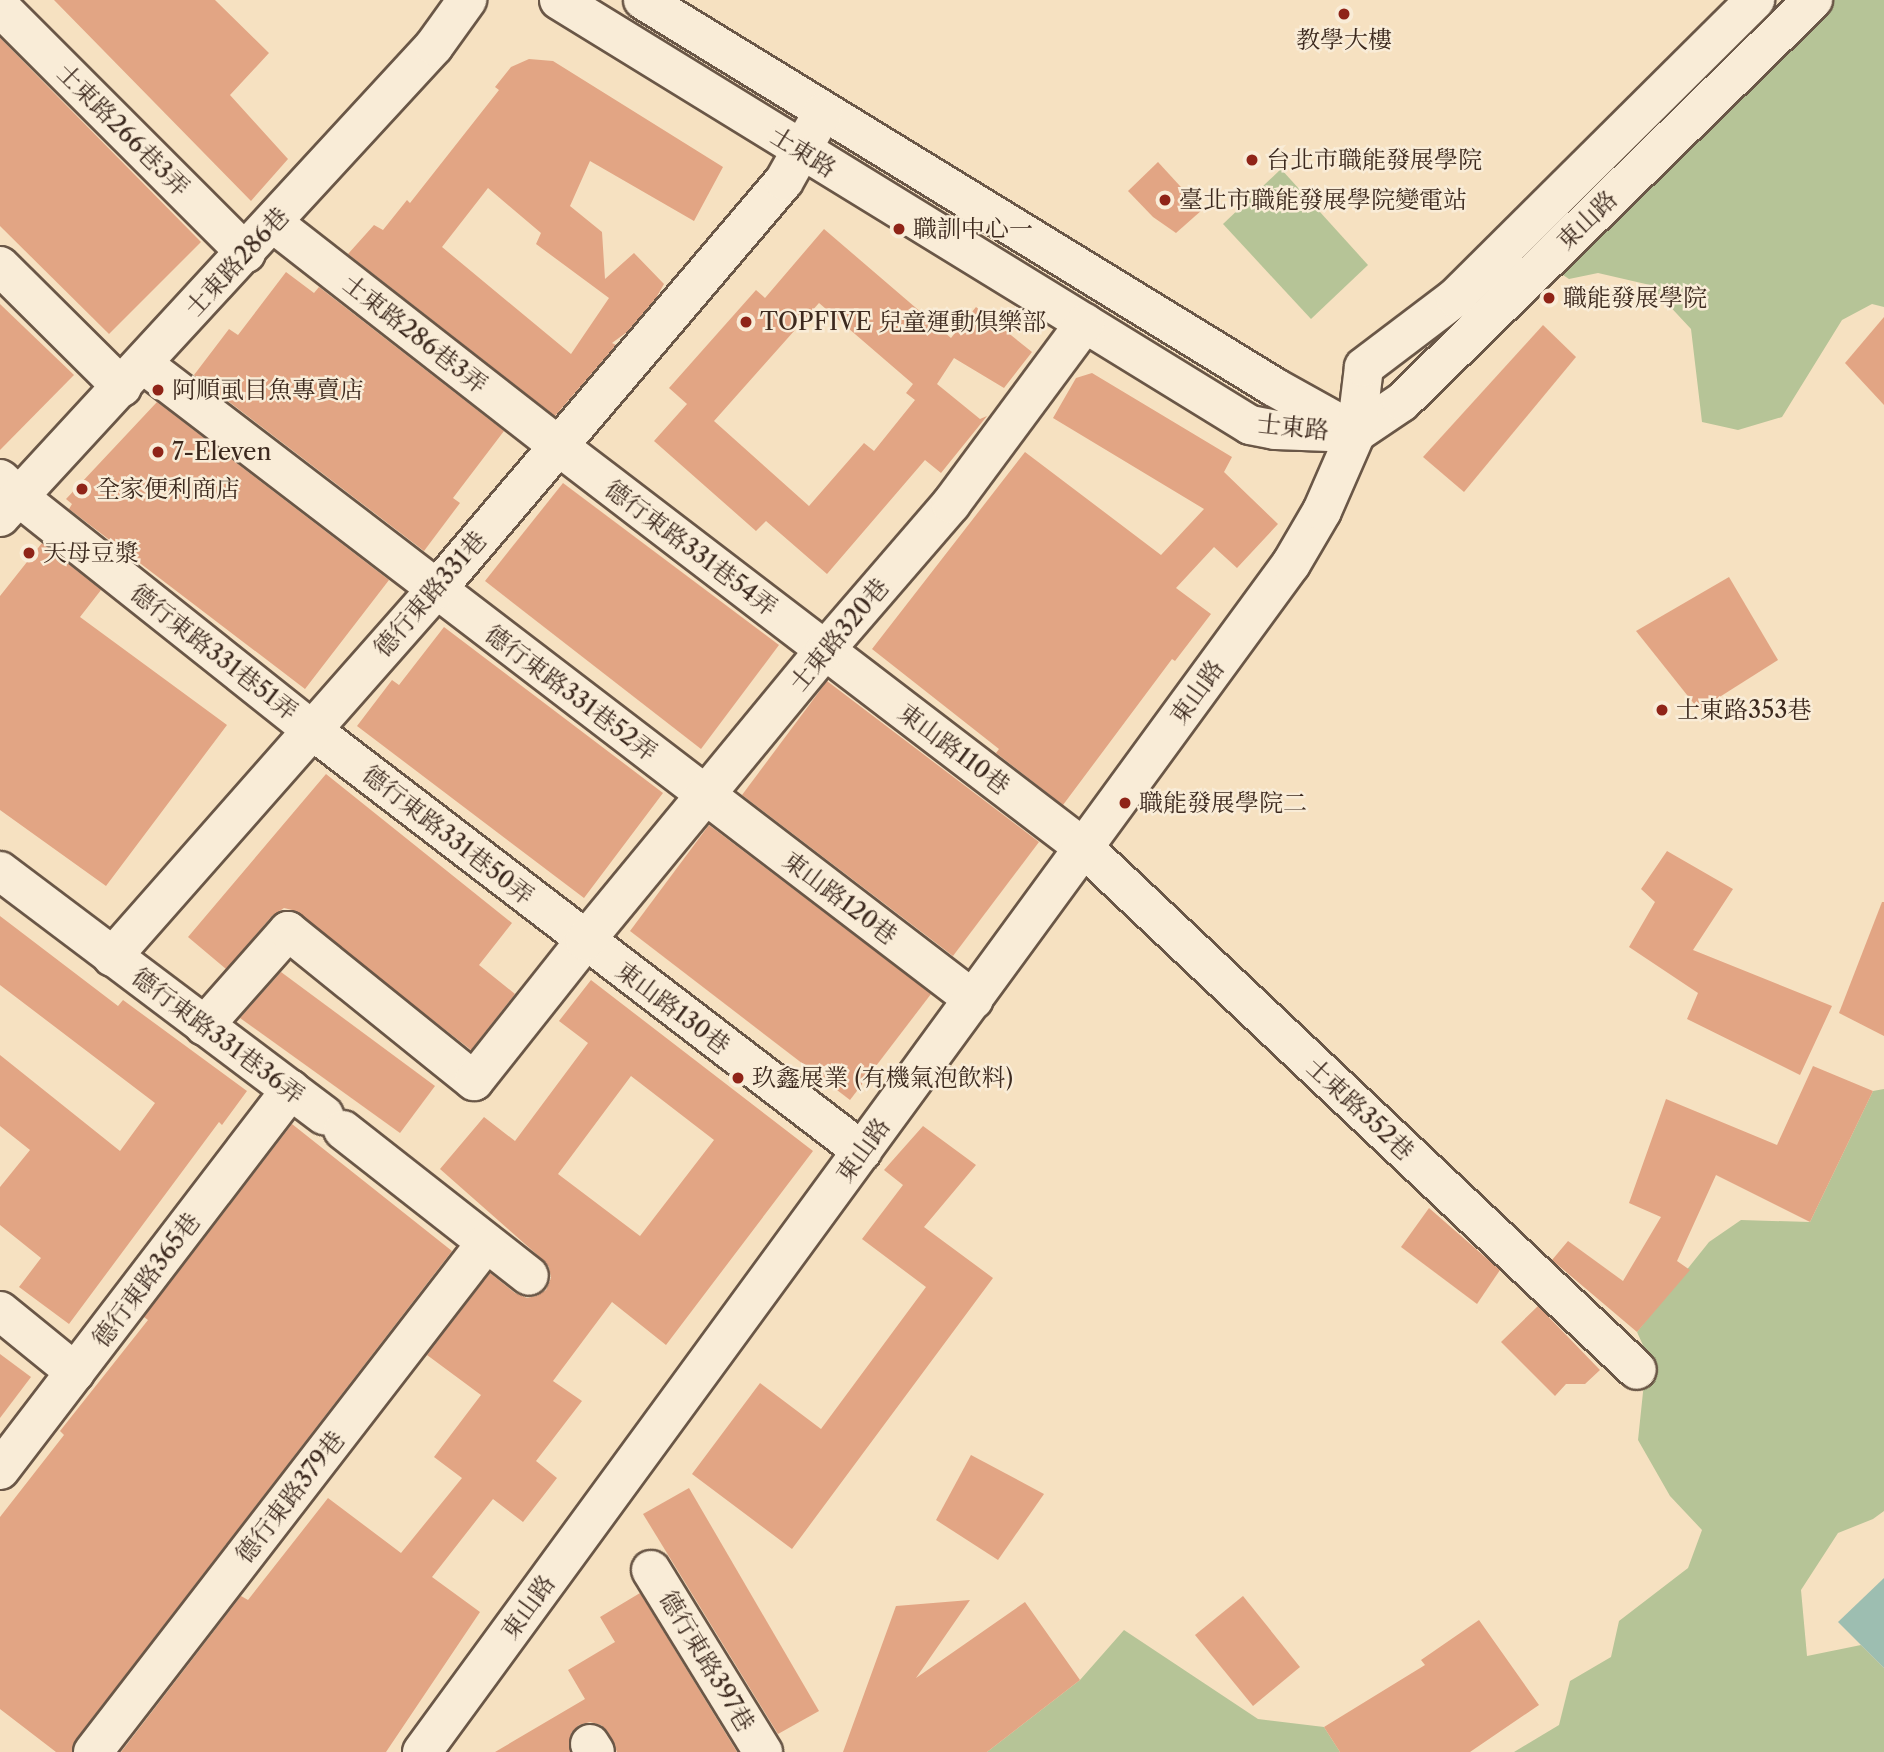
<!DOCTYPE html>
<meta charset="utf-8">
<style>
body{margin:0}
#map{position:relative;width:1884px;height:1752px;overflow:hidden;background:#f6e1c1;font-family:"Libre Caslon Text","Noto Serif TC",serif}
div>[style]{position:absolute}
.green>*{inset:0;background:#b6c497}
.water>*{inset:0;background:#9dbeb1}
.building>*{inset:0;background:#e2a584}
.roads{filter:drop-shadow(2px 0 #6a5747) drop-shadow(-2px 0 #6a5747) drop-shadow(0 2px #6a5747) drop-shadow(0 -2px #6a5747)}
.minor>*{height:38px;margin:-19px;padding:0 19px;transform-origin:19px;border-radius:19px;background:#f9ecd7}
.dots>*{width:19px;height:19px;translate:-50% -50%;box-sizing:border-box;border:4px solid #f9ecd7;border-radius:50%}
span{translate:-50% -50%;white-space:nowrap;text-align:center;line-height:1.15;-webkit-text-stroke:5px #f9ecd7;paint-order:stroke}
.poi-label{font-size:24px;color:#3c291e}
.left{translate:0 -50%;text-align:left}
.street-label{font-size:24px;color:#3c291e}
</style>
<div id="map">
<div class="green">
<i style="clip-path:polygon(1831px 0,1884px 0,1884px 307px,1872px 304px,1842px 320px,1782px 417px,1738px 430px,1702px 422px,1691px 329px,1650px 285px,1598px 273px,1569px 279px,1554px 269px)"></i>
<i style="clip-path:polygon(1281px 169px,1368px 265px,1311px 319px,1223px 224px)"></i>
<i style="clip-path:polygon(1884px 1089px,1884px 1511px,1873px 1519px,1838px 1533px,1801px 1590px,1807px 1656px,1861px 1645px,1884px 1668px,1884px 1752px,1514px 1752px,1559px 1725px,1570px 1681px,1611px 1657px,1619px 1621px,1688px 1568px,1702px 1530px,1670px 1496px,1638px 1440px,1647px 1354px,1637px 1332px,1709px 1242px,1741px 1220px,1810px 1222px,1873px 1091px)"></i>
<i style="clip-path:polygon(1124px 1630px,1258px 1719px,1324px 1727px,1340px 1752px,987px 1752px,1080px 1680px)"></i>
</div>
<div class="water">
<i style="clip-path:polygon(1884px 1578px,1884px 1668px,1838px 1622px)"></i>
</div>
<div class="building">
<i style="clip-path:polygon(54px 0,215px 0,269px 53px,230px 95px,288px 159px,251px 201px)"></i>
<i style="clip-path:polygon(0 38px,201px 242px,109px 334px,0 226px)"></i>
<i style="clip-path:polygon(evenodd,529px 59px,553px 61px,723px 167px,694px 221px,590px 161px,570px 206px,602px 232px,605px 279px,634px 253px,664px 284px,656px 298px,627px 332px,612px 343px,616px 345px,555px 416px,348px 254px,374px 225px,383px 230px,407px 200px,410px 203px,499px 90px,495px 87px,511px 67px,529px 59px,488px 188px,541px 233px,536px 244px,609px 298px,571px 354px,442px 247px,488px 188px)"></i>
<i style="clip-path:polygon(1158px 162px,1202px 210px,1176px 233px,1153px 217px,1128px 191px)"></i>
<i style="clip-path:polygon(evenodd,824px 229px,951px 338px,976px 307px,1032px 352px,1004px 388px,954px 358px,937px 384px,980px 419px,987px 416px,941px 473px,925px 460px,827px 574px,766px 521px,756px 531px,654px 441px,687px 404px,669px 388px,756px 290px,765px 298px,824px 229px,819px 303px,913px 384px,906px 393px,915px 400px,874px 451px,864px 443px,809px 506px,714px 421px,819px 303px)"></i>
<i style="clip-path:polygon(286px 272px,314px 293px,319px 287px,504px 431px,453px 498px,460px 503px,424px 551px,194px 375px,229px 329px,238px 335px)"></i>
<i style="clip-path:polygon(0 304px,74px 375px,0 450px)"></i>
<i style="clip-path:polygon(1884px 317px,1884px 405px,1845px 363px)"></i>
<i style="clip-path:polygon(1543px 325px,1576px 357px,1464px 492px,1423px 457px)"></i>
<i style="clip-path:polygon(1092px 373px,1232px 457px,1224px 472px,1278px 524px,1237px 568px,1214px 547px,1176px 588px,1211px 614px,1175px 661px,1172px 659px,1063px 805px,996px 753px,999px 749px,872px 649px,1025px 452px,1161px 555px,1204px 509px,1053px 418px,1076px 378px)"></i>
<i style="clip-path:polygon(157px 402px,389px 580px,305px 689px,69px 509px,72px 504px,66px 499px)"></i>
<i style="clip-path:polygon(563px 483px,779px 645px,701px 749px,485px 581px)"></i>
<i style="clip-path:polygon(42px 543px,101px 590px,80px 617px,227px 725px,106px 886px,0 810px,0 596px)"></i>
<i style="clip-path:polygon(1729px 577px,1778px 660px,1699px 710px,1636px 631px)"></i>
<i style="clip-path:polygon(444px 627px,663px 793px,584px 898px,357px 726px,392px 680px,399px 685px)"></i>
<i style="clip-path:polygon(827px 681px,1039px 842px,953px 956px,742px 795px)"></i>
<i style="clip-path:polygon(326px 774px,512px 923px,479px 965px,515px 994px,471px 1050px,292px 910px,284px 908px,272px 916px,226px 969px,188px 937px)"></i>
<i style="clip-path:polygon(709px 825px,931px 994px,850px 1100px,630px 931px)"></i>
<i style="clip-path:polygon(1667px 851px,1733px 889px,1693px 950px,1832px 1006px,1800px 1075px,1687px 1019px,1698px 993px,1629px 947px,1655px 902px,1641px 889px)"></i>
<i style="clip-path:polygon(1882px 902px,1884px 902px,1884px 1036px,1839px 1013px)"></i>
<i style="clip-path:polygon(0 916px,118px 1006px,123px 1000px,247px 1091px,222px 1125px,219px 1122px,69px 1324px,19px 1287px,41px 1258px,0 1225px,0 1187px,30px 1150px,0 1126px,0 1055px,120px 1151px,155px 1103px,0 985px)"></i>
<i style="clip-path:polygon(281px 972px,435px 1086px,400px 1133px,240px 1018px)"></i>
<i style="clip-path:polygon(evenodd,591px 980px,813px 1151px,666px 1345px,612px 1302px,553px 1381px,582px 1401px,536px 1461px,557px 1478px,523px 1522px,493px 1499px,432px 1577px,480px 1612px,386px 1752px,121px 1752px,241px 1596px,248px 1600px,328px 1498px,401px 1553px,462px 1478px,434px 1457px,481px 1395px,427px 1355px,490px 1273px,515px 1293px,527px 1298px,536px 1296px,546px 1290px,551px 1278px,549px 1267px,542px 1259px,440px 1169px,484px 1117px,515px 1141px,588px 1043px,559px 1021px,591px 980px,631px 1076px,714px 1140px,640px 1236px,558px 1174px,631px 1076px)"></i>
<i style="clip-path:polygon(1813px 1066px,1873px 1091px,1810px 1222px,1716px 1175px,1677px 1261px,1690px 1270px,1637px 1332px,1552px 1260px,1568px 1241px,1623px 1281px,1661px 1217px,1629px 1203px,1666px 1099px,1777px 1145px)"></i>
<i style="clip-path:polygon(292px 1124px,452px 1251px,76px 1739px,72px 1752px,56px 1752px,0 1709px,0 1517px,64px 1435px,60px 1431px,148px 1320px,144px 1317px)"></i>
<i style="clip-path:polygon(923px 1126px,976px 1165px,924px 1227px,993px 1278px,792px 1549px,692px 1474px,760px 1383px,821px 1429px,926px 1287px,862px 1239px,903px 1185px,884px 1170px)"></i>
<i style="clip-path:polygon(1429px 1208px,1500px 1270px,1477px 1304px,1401px 1247px)"></i>
<i style="clip-path:polygon(1538px 1306px,1600px 1370px,1585px 1384px,1566px 1384px,1555px 1396px,1501px 1342px)"></i>
<i style="clip-path:polygon(0 1354px,31px 1377px,0 1418px)"></i>
<i style="clip-path:polygon(971px 1455px,1044px 1494px,998px 1560px,936px 1520px)"></i>
<i style="clip-path:polygon(689px 1488px,819px 1711px,778px 1734px,643px 1514px)"></i>
<i style="clip-path:polygon(640px 1593px,737px 1752px,617px 1752px,608px 1732px,601px 1725px,590px 1722px,579px 1725px,571px 1733px,570px 1752px,495px 1752px,585px 1699px,568px 1670px,615px 1642px,600px 1617px)"></i>
<i style="clip-path:polygon(1243px 1596px,1300px 1667px,1253px 1706px,1195px 1635px)"></i>
<i style="clip-path:polygon(970px 1600px,916px 1678px,1025px 1602px,1080px 1680px,987px 1752px,843px 1752px,896px 1606px)"></i>
<i style="clip-path:polygon(1479px 1620px,1539px 1705px,1470px 1752px,1340px 1752px,1324px 1727px,1425px 1665px,1421px 1660px)"></i>
</div>
<div class="roads">
<div class="minor">
<i style="left:559px;top:0;width:811px;rotate:31.59deg"></i>
<i style="left:1250px;top:425px;width:25px;rotate:11deg"></i>
<i style="left:1275px;top:430px;width:81px;rotate:2.1deg"></i>
<i style="left:643px;top:0;width:740px;rotate:31.52deg"></i>
<i style="left:1274px;top:387px;width:88px;rotate:29.2deg"></i>
<i style="left:0;top:7px;width:348px;rotate:45deg"></i>
<i style="left:273px;top:223px;width:360px;rotate:38deg"></i>
<i style="left:557px;top:445px;width:663px;rotate:37.41deg"></i>
<i style="left:1084px;top:848px;width:760px;rotate:43.35deg"></i>
<i style="left:0;top:266px;width:172px;rotate:44.8deg"></i>
<i style="left:143px;top:364px;width:1046px;rotate:37.43deg"></i>
<i style="left:1356px;top:433px;width:55px;rotate:-34deg"></i>
<i style="left:1402px;top:402px;width:575px;rotate:-44.37deg"></i>
<i style="left:0;top:479px;width:26px;rotate:43deg"></i>
<i style="left:19px;top:497px;width:374px;rotate:38.5deg"></i>
<i style="left:312px;top:730px;width:693px;rotate:37.43deg"></i>
<i style="left:0;top:517px;width:640px;rotate:-47.34deg"></i>
<i style="left:434px;top:46px;width:57px;rotate:-54.3deg"></i>
<i style="left:0;top:871px;width:406px;rotate:37deg"></i>
<i style="left:112px;top:957px;width:490px;rotate:-48.6deg"></i>
<i style="left:436px;top:590px;width:537px;rotate:-49.61deg"></i>
<i style="left:784px;top:181px;width:79px;rotate:-60.5deg"></i>
<i style="left:204px;top:1026px;width:127px;rotate:-48.5deg"></i>
<i style="left:288px;top:931px;width:239px;rotate:38.9deg"></i>
<i style="left:474px;top:1081px;width:179px;rotate:-51.6deg"></i>
<i style="left:585px;top:941px;width:377px;rotate:-50.5deg"></i>
<i style="left:825px;top:650px;width:193px;rotate:-49.2deg"></i>
<i style="left:951px;top:504px;width:225px;rotate:-53.5deg"></i>
<i style="left:343px;top:1130px;width:236px;rotate:38.1deg"></i>
<i style="left:0;top:1311px;width:97px;rotate:39.1deg"></i>
<i style="left:0;top:1470px;width:479px;rotate:-52.6deg"></i>
<i style="left:651px;top:1570px;width:214px;rotate:58.4deg"></i>
<i style="left:590px;top:1744px;width:9px;rotate:58deg"></i>
<i style="left:93px;top:1752px;width:643px;rotate:-52.33deg"></i>
<i style="left:422px;top:1752px;width:1472px;rotate:-53.82deg"></i>
<i style="left:1291px;top:564px;width:61px;rotate:-59.7deg"></i>
<i style="left:1322px;top:511px;width:85px;rotate:-66.4deg"></i>
<i style="left:1356px;top:433px;width:66px;rotate:-83.1deg"></i>
<i style="left:1364px;top:367px;width:114px;rotate:-37.2deg"></i>
<i style="left:1455px;top:298px;width:423px;rotate:-44.8deg"></i>
</div>
</div>
<div class="dots">
<i style="left:1344px;top:14px;background:#8f2418"></i>
<i style="left:1252px;top:160px;background:#8f2418"></i>
<i style="left:1165px;top:200px;background:#8f2418"></i>
<i style="left:899px;top:229px;background:#8f2418"></i>
<i style="left:1549px;top:298px;background:#8f2418"></i>
<i style="left:746px;top:322px;background:#8f2418"></i>
<i style="left:158px;top:390px;background:#8f2418"></i>
<i style="left:158px;top:452px;background:#8f2418"></i>
<i style="left:82px;top:489px;background:#8f2418"></i>
<i style="left:29px;top:553px;background:#8f2418"></i>
<i style="left:1662px;top:710px;background:#8f2418"></i>
<i style="left:1125px;top:803px;background:#8f2418"></i>
<i style="left:738px;top:1078px;background:#8f2418"></i>
</div>
<div class="poi-label">
<span style="left:1344px;top:40px">教學大樓</span>
<span class="left" style="left:1266px;top:160px">台北市職能發展學院</span>
<span class="left" style="left:1179px;top:200px">臺北市職能發展學院變電站</span>
<span class="left" style="left:913px;top:229px">職訓中心一</span>
<span class="left" style="left:1563px;top:298px">職能發展學院</span>
<span class="left" style="left:760px;top:322px">TOPFIVE 兒童運動俱樂部</span>
<span class="left" style="left:172px;top:390px">阿順虱目魚專賣店</span>
<span class="left" style="left:172px;top:452px">7-Eleven</span>
<span class="left" style="left:96px;top:489px">全家便利商店</span>
<span class="left" style="left:43px;top:553px">天母豆漿</span>
<span class="left" style="left:1676px;top:710px">士東路353巷</span>
<span class="left" style="left:1139px;top:803px">職能發展學院二</span>
<span class="left" style="left:752px;top:1078px">玖鑫展業 (有機氣泡飲料)</span>
</div>
<div class="street-label">
<span style="left:123px;top:130px;rotate:45deg">士東路266巷3弄</span>
<span style="left:803px;top:152px;rotate:32deg">士東路</span>
<span style="left:1587px;top:220px;rotate:-44deg">東山路</span>
<span style="left:237px;top:262px;rotate:-47deg">士東路286巷</span>
<span style="left:415px;top:334px;rotate:38deg">士東路286巷3弄</span>
<span style="left:1293px;top:427px;rotate:6deg">士東路</span>
<span style="left:691px;top:548px;rotate:37deg">德行東路331巷54弄</span>
<span style="left:430px;top:594px;rotate:-49deg">德行東路331巷</span>
<span style="left:839px;top:635px;rotate:-50deg">士東路320巷</span>
<span style="left:214px;top:652px;rotate:38deg">德行東路331巷51弄</span>
<span style="left:1197px;top:692px;rotate:-54deg">東山路</span>
<span style="left:571px;top:693px;rotate:37deg">德行東路331巷52弄</span>
<span style="left:954px;top:749px;rotate:37deg">東山路110巷</span>
<span style="left:448px;top:835px;rotate:38deg">德行東路331巷50弄</span>
<span style="left:840px;top:898px;rotate:37deg">東山路120巷</span>
<span style="left:673px;top:1008px;rotate:37deg">東山路130巷</span>
<span style="left:218px;top:1036px;rotate:37deg">德行東路331巷36弄</span>
<span style="left:1360px;top:1109px;rotate:43deg">士東路352巷</span>
<span style="left:863px;top:1150px;rotate:-54deg">東山路</span>
<span style="left:146px;top:1280px;rotate:-53deg">德行東路365巷</span>
<span style="left:290px;top:1497px;rotate:-52deg">德行東路379巷</span>
<span style="left:528px;top:1607px;rotate:-54deg">東山路</span>
<span style="left:707px;top:1661px;rotate:59deg">德行東路397巷</span>
</div>
</div>
